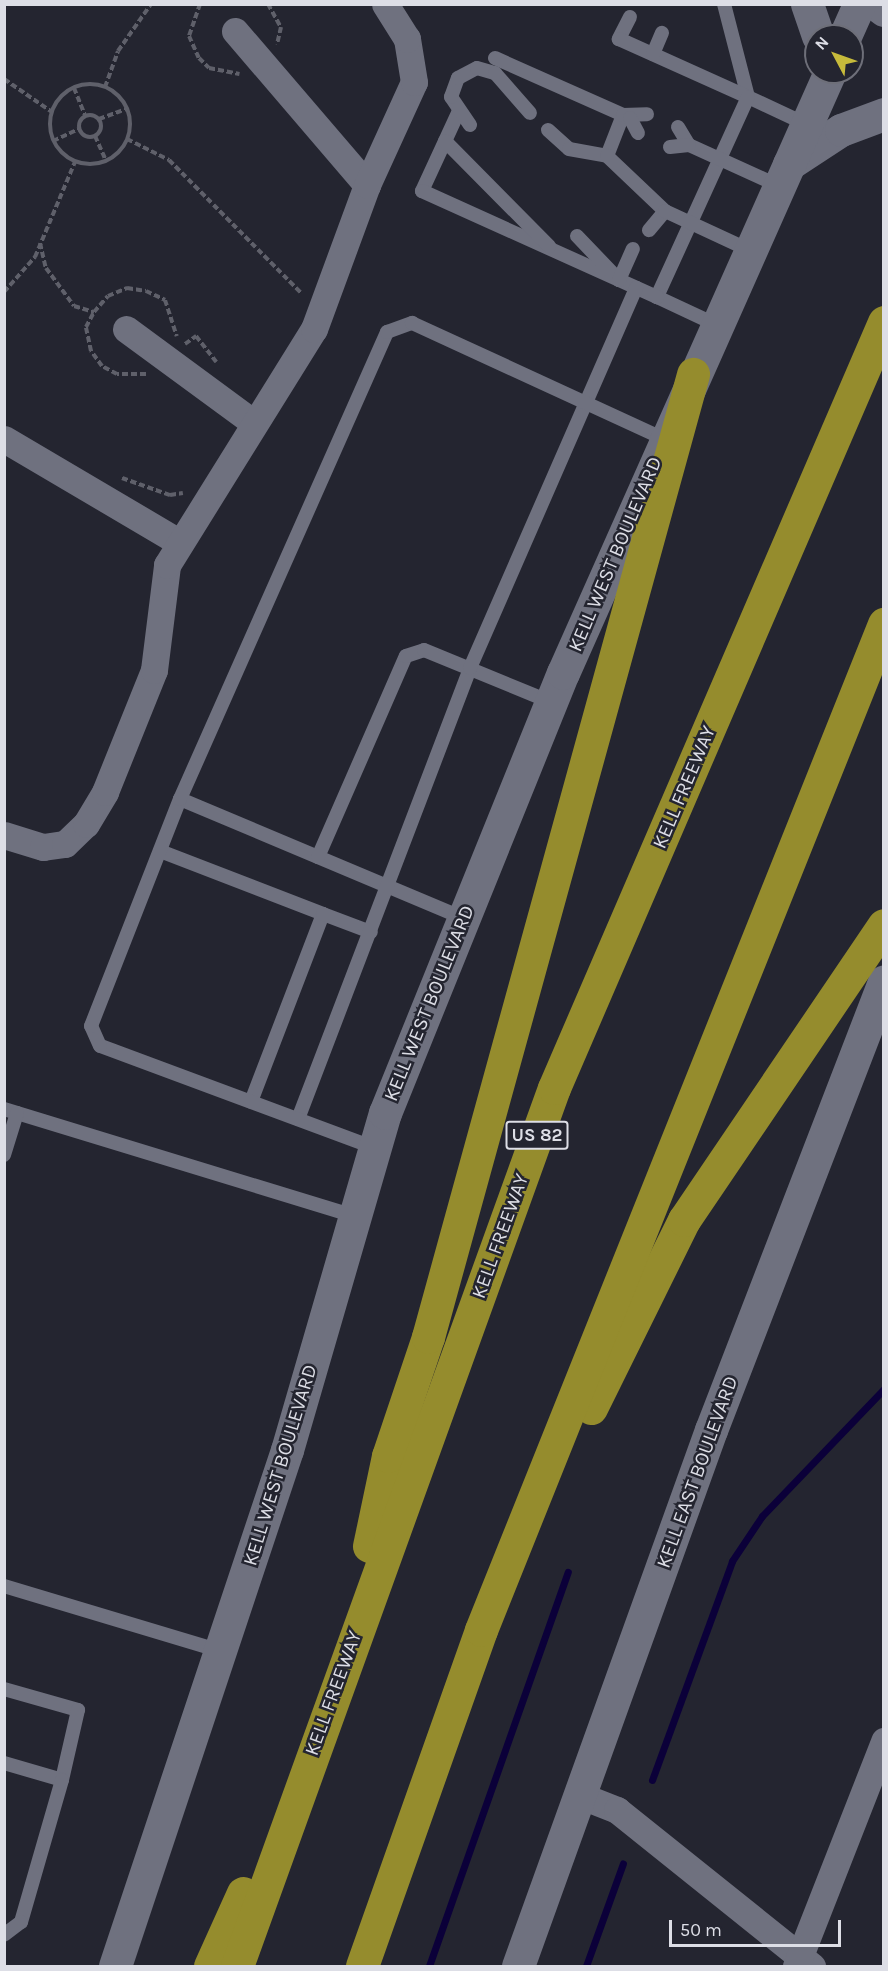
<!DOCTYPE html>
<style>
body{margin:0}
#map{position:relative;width:888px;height:1971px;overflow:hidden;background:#242530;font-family:Karla,sans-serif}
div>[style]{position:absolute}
.stream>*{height:7px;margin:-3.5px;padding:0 3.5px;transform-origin:3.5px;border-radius:3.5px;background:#0b0039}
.path>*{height:4px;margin-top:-2px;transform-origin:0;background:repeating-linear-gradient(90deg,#5f606a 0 6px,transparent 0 9px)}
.path>.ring{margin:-2px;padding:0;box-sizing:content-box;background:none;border:4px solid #5f606a;border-radius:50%}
.service>*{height:14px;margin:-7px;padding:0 7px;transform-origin:7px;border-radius:7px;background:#6f717f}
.minor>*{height:27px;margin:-13.5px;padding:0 13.5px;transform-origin:13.5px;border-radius:13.5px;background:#6f717f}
.tertiary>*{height:33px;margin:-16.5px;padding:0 16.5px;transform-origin:16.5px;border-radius:16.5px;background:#6f717f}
.secondary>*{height:33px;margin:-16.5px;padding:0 16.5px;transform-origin:16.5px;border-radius:16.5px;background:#6f717f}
.motorway>*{height:33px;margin:-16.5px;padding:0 16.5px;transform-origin:16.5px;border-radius:16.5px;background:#958c2d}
span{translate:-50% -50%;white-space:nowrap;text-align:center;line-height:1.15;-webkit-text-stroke:5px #242530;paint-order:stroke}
.shield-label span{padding:2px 4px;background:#242530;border:2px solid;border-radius:4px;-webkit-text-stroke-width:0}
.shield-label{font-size:18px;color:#dddee6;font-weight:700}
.street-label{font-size:20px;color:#dddee6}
.frame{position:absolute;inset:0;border:6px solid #dddee6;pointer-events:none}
.north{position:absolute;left:804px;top:24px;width:60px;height:60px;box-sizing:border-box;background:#242530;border:2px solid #6e6f79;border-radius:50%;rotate:311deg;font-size:16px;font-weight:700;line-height:24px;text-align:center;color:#dddee6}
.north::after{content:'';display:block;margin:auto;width:21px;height:27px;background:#c7bb3b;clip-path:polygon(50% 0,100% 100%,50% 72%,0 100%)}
.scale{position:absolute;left:669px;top:1920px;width:172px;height:27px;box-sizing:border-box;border:3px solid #dddee6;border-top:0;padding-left:8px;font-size:18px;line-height:21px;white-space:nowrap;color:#dddee6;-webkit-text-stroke:4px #242530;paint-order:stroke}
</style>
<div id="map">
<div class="stream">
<i style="left:652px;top:1780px;width:233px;rotate:-69.9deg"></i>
<i style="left:732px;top:1561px;width:54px;rotate:-56.3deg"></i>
<i style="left:762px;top:1516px;width:176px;rotate:-46.2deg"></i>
<i style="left:429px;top:1966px;width:418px;rotate:-70.6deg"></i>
<i style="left:586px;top:1966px;width:109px;rotate:-70.2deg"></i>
</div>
<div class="path">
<i style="left:200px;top:4px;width:34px;rotate:109deg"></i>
<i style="left:189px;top:36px;width:24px;rotate:66deg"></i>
<i style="left:199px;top:58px;width:14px;rotate:45deg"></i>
<i style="left:209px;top:68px;width:31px;rotate:11deg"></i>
<i style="left:268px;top:4px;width:26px;rotate:61deg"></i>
<i style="left:281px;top:27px;width:18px;rotate:103deg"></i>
<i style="left:4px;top:79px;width:58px;rotate:34.5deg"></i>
<i class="ring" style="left:50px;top:84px;width:76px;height:76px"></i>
<i style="left:105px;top:87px;width:38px;rotate:-70deg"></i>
<i style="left:118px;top:51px;width:57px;rotate:-54.9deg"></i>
<i style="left:74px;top:88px;width:29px;rotate:68deg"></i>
<i class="ring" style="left:79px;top:115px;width:18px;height:18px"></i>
<i style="left:99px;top:119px;width:30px;rotate:-20deg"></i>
<i style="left:95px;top:136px;width:27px;rotate:66deg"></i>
<i style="left:127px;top:139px;width:47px;rotate:26.6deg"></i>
<i style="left:169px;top:160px;width:187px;rotate:45.2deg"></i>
<i style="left:53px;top:141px;width:29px;rotate:-25deg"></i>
<i style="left:40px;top:243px;width:26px;rotate:77deg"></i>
<i style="left:46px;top:268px;width:47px;rotate:53.6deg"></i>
<i style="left:74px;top:306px;width:21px;rotate:17deg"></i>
<i style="left:4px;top:292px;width:47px;rotate:-48.5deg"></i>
<i style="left:35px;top:257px;width:103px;rotate:-67.2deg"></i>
<i style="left:185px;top:344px;width:14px;rotate:-36deg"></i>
<i style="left:196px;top:336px;width:33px;rotate:52deg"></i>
<i style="left:146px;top:374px;width:29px;rotate:180deg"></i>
<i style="left:117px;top:374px;width:17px;rotate:-152deg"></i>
<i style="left:102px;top:366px;width:19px;rotate:-126deg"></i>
<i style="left:91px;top:351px;width:25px;rotate:-102deg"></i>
<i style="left:86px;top:327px;width:17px;rotate:-62deg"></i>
<i style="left:94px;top:312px;width:21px;rotate:-49deg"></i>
<i style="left:108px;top:296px;width:21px;rotate:-23deg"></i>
<i style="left:127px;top:288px;width:19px;rotate:9deg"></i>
<i style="left:146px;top:291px;width:21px;rotate:25deg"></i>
<i style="left:165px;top:300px;width:38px;rotate:72deg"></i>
<i style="left:122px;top:478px;width:51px;rotate:19.5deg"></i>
<i style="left:170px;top:495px;width:13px;rotate:-9deg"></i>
</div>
<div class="service">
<i style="left:724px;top:4px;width:96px;rotate:75.5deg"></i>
<i style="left:748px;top:97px;width:64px;rotate:25deg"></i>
<i style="left:630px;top:17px;width:25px;rotate:117deg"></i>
<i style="left:619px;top:39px;width:141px;rotate:24.2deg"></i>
<i style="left:748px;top:97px;width:220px;rotate:114.5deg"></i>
<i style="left:657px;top:297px;width:64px;rotate:25deg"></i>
<i style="left:653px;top:54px;width:23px;rotate:-67deg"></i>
<i style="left:495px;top:58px;width:140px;rotate:24deg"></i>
<i style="left:623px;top:115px;width:44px;rotate:111.3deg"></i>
<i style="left:458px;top:113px;width:86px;rotate:114.8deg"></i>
<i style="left:422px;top:191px;width:258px;rotate:24.3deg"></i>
<i style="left:623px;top:115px;width:24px;rotate:-2deg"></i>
<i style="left:630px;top:118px;width:17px;rotate:62deg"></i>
<i style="left:470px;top:125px;width:34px;rotate:-124deg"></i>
<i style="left:451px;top:97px;width:20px;rotate:-70deg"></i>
<i style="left:458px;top:78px;width:21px;rotate:-28deg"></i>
<i style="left:477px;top:68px;width:19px;rotate:16deg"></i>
<i style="left:495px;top:73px;width:53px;rotate:48.8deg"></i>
<i style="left:678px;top:127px;width:21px;rotate:59deg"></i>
<i style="left:689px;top:145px;width:99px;rotate:24.5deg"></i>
<i style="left:548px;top:130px;width:28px;rotate:42deg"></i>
<i style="left:569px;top:149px;width:39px;rotate:10deg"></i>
<i style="left:607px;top:156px;width:80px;rotate:43.5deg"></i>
<i style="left:665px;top:211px;width:25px;rotate:130deg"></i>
<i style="left:445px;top:141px;width:148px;rotate:45.3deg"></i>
<i style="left:670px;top:147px;width:19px;rotate:-6deg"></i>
<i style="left:665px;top:211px;width:93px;rotate:24.9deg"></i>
<i style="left:577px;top:236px;width:61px;rotate:46.3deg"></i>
<i style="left:619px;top:280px;width:34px;rotate:-66deg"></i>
<i style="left:180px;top:799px;width:307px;rotate:22.8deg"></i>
<i style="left:160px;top:851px;width:175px;rotate:21.1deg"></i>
<i style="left:323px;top:914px;width:201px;rotate:111deg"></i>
<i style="left:318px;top:857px;width:219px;rotate:-66.4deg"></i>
<i style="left:406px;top:656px;width:19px;rotate:-18deg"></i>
<i style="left:424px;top:650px;width:137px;rotate:22.3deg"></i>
<i style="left:323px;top:914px;width:51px;rotate:20.6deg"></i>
<i style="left:4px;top:1109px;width:367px;rotate:17deg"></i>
<i style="left:298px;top:1119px;width:483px;rotate:-69.1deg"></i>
<i style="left:470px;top:668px;width:415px;rotate:-66.4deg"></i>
<i style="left:375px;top:1148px;width:293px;rotate:-159.6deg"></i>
<i style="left:100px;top:1046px;width:22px;rotate:-114deg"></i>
<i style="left:91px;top:1026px;width:244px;rotate:-68.6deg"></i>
<i style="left:180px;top:799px;width:511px;rotate:-66.09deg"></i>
<i style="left:387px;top:332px;width:27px;rotate:-20deg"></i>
<i style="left:412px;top:323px;width:277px;rotate:24.7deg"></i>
<i style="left:4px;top:1155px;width:44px;rotate:-72.8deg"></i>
<i style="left:4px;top:1586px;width:227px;rotate:16.7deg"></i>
<i style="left:4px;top:1689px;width:77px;rotate:15.8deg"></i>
<i style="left:78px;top:1710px;width:72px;rotate:102.9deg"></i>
<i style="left:4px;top:1763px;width:60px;rotate:16.3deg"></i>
<i style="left:62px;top:1780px;width:148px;rotate:106.1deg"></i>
<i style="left:21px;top:1922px;width:21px;rotate:143deg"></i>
</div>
<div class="minor">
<i style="left:235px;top:31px;width:203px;rotate:49.4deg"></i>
<i style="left:126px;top:329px;width:159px;rotate:36.3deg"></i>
<i style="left:4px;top:439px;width:203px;rotate:30.5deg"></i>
<i style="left:4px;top:835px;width:41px;rotate:17.1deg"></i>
<i style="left:43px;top:847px;width:22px;rotate:-8deg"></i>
<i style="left:65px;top:844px;width:29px;rotate:-44deg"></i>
<i style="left:86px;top:824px;width:37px;rotate:-59deg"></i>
<i style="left:105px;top:792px;width:131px;rotate:-68.1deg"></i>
<i style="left:154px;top:670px;width:106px;rotate:-82.9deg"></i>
<i style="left:167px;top:565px;width:278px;rotate:-58.1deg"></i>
<i style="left:314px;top:329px;width:153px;rotate:-69.8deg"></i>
<i style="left:367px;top:185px;width:113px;rotate:-65.5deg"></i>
<i style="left:414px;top:82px;width:44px;rotate:-99.2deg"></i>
<i style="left:407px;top:39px;width:41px;rotate:-122.2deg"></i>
<i style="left:579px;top:1795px;width:41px;rotate:21.5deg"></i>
<i style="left:617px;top:1810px;width:250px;rotate:38.7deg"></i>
<i style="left:796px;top:1966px;width:242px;rotate:-68.6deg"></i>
</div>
<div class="tertiary">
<i style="left:876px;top:4px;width:10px;rotate:37deg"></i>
</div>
<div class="secondary">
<i style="left:807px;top:4px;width:34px;rotate:71deg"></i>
<i style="left:845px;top:36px;width:35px;rotate:-66deg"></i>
<i style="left:789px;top:164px;width:62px;rotate:-33.2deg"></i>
<i style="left:841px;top:130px;width:46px;rotate:-20.4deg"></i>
<i style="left:115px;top:1966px;width:544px;rotate:-71.57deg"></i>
<i style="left:287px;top:1450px;width:351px;rotate:-73.8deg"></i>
<i style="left:385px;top:1113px;width:475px;rotate:-68deg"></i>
<i style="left:563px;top:673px;width:658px;rotate:-66.05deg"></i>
<i style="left:518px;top:1966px;width:570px;rotate:-70.2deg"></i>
<i style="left:711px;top:1430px;width:481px;rotate:-68.9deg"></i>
</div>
<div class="motorway">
<i style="left:591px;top:1408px;width:210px;rotate:-63.7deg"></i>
<i style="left:684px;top:1220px;width:356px;rotate:-55.9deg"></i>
<i style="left:369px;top:1546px;width:92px;rotate:-78.1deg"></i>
<i style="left:388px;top:1456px;width:126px;rotate:-71.4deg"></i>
<i style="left:428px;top:1337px;width:999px;rotate:-74.61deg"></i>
<i style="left:210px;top:1966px;width:80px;rotate:-65.7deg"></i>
<i style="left:237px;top:1966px;width:933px;rotate:-70.15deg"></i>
<i style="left:554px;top:1088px;width:834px;rotate:-66.69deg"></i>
<i style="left:362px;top:1966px;width:356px;rotate:-70.5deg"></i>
<i style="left:481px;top:1630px;width:1084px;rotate:-68.17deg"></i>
</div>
<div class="shield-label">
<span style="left:537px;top:1135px">US 82</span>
</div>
<div class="street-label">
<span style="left:615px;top:554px;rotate:-67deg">KELL WEST BOULEVARD</span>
<span style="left:684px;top:787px;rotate:-67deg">KELL FREEWAY</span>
<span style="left:429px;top:1003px;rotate:-68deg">KELL WEST BOULEVARD</span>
<span style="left:500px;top:1236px;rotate:-70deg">KELL FREEWAY</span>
<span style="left:280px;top:1465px;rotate:-73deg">KELL WEST BOULEVARD</span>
<span style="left:697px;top:1472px;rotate:-70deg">KELL EAST BOULEVARD</span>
<span style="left:333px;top:1693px;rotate:-70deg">KELL FREEWAY</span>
</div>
<div class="frame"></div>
<div class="north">N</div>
<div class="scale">50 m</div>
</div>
